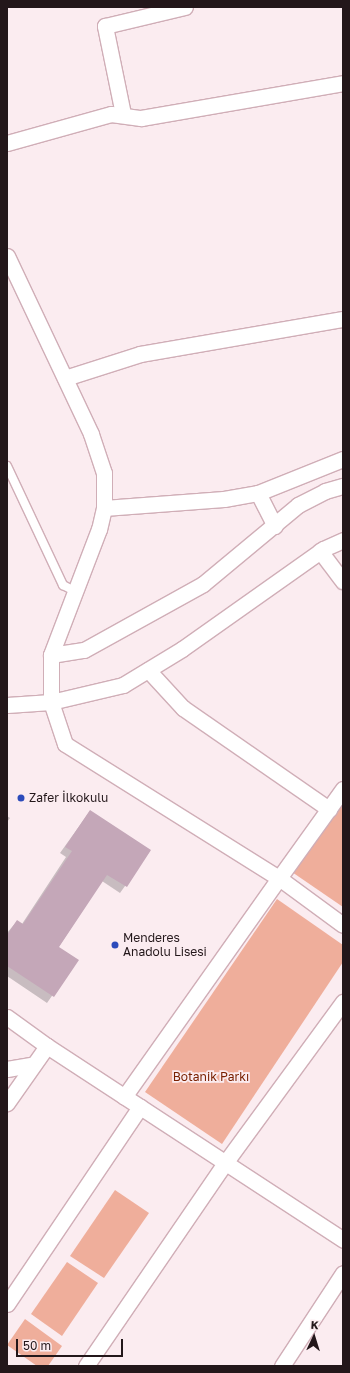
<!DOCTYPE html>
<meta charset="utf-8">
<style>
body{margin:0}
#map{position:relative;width:350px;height:1373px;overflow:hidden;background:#fbecf0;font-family:"Golos Text",sans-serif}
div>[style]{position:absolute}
.green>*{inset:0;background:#efae9b}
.shadow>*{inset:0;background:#0003}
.building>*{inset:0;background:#c4a7b8}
.roads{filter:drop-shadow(1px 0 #d0aeb7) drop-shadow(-1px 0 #d0aeb7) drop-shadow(0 1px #d0aeb7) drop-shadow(0 -1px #d0aeb7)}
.lane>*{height:8px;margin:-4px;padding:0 4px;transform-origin:4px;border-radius:4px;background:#fff}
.street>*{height:15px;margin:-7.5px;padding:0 7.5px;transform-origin:7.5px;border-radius:7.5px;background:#fff}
.dots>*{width:11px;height:11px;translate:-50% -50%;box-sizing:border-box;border:2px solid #fbecf0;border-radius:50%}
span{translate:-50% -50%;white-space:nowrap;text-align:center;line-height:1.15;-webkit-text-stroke:3.5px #fbecf0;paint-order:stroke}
.poi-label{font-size:12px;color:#23171a}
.left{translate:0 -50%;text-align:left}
.park-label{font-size:12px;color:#792102}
.frame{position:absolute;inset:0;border:8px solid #23171a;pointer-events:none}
.north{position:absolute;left:294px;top:1317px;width:40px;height:40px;-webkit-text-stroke:3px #fbecf0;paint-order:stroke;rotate:4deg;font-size:11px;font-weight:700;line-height:16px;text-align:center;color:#23171a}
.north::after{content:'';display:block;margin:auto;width:14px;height:18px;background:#23171a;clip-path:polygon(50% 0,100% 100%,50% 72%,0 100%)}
.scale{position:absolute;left:16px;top:1339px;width:107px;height:18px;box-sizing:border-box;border:2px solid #23171a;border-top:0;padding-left:5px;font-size:12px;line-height:14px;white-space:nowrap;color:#23171a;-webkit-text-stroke:3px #fbecf0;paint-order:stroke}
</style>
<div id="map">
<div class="green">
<i style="clip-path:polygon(343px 799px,343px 907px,289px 870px)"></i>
<i style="clip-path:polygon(277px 899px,343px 945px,343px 962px,222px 1144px,145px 1092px)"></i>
<i style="clip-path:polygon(115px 1190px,149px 1213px,104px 1278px,70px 1256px)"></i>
<i style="clip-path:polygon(67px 1262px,98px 1283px,62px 1336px,31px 1314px)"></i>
<i style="clip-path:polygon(25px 1319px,62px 1346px,48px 1366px,37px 1366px,7px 1345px)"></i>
</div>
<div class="shadow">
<i style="clip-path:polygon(90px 811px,150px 851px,120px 893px,102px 881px,58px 948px,77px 960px,47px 1003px,7px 976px,7px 933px,17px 921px,22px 924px,66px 857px,60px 853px)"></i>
<i style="clip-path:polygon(7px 816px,10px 818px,7px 822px)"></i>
</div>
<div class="building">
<i style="clip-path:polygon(90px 810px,151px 850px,127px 887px,107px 875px,59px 947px,79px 960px,54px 997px,7px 966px,7px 935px,17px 920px,23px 924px,72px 851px,65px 847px)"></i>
</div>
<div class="roads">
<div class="lane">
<i style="left:7px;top:466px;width:132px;rotate:64.8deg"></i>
<i style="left:63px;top:585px;width:15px;rotate:28deg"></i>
</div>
<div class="street">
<i style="left:123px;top:114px;width:90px;rotate:-101.6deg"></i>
<i style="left:105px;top:26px;width:82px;rotate:-13.4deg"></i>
<i style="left:7px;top:143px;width:108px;rotate:-15.6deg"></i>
<i style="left:111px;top:114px;width:30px;rotate:8deg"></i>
<i style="left:141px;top:118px;width:205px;rotate:-9.8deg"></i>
<i style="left:7px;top:256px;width:197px;rotate:64.7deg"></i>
<i style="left:91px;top:434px;width:41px;rotate:71.6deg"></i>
<i style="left:104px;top:473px;width:35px;rotate:90deg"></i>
<i style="left:104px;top:508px;width:22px;rotate:103deg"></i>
<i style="left:99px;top:529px;width:135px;rotate:110.9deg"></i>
<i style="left:51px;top:655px;width:47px;rotate:90deg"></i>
<i style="left:51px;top:702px;width:44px;rotate:71.6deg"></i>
<i style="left:65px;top:744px;width:252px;rotate:32.1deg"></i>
<i style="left:279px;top:878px;width:268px;rotate:125.3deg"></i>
<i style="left:65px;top:378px;width:79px;rotate:-17.7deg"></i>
<i style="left:140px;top:354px;width:206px;rotate:-9.8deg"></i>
<i style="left:258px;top:493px;width:37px;rotate:63deg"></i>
<i style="left:104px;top:508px;width:120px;rotate:-4.3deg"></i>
<i style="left:224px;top:499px;width:35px;rotate:-10deg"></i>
<i style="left:258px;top:493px;width:92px;rotate:-21.8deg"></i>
<i style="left:320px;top:551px;width:38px;rotate:53deg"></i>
<i style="left:51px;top:655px;width:33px;rotate:-9deg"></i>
<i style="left:84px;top:650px;width:136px;rotate:-29deg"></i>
<i style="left:203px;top:584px;width:124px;rotate:-39.7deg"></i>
<i style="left:298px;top:505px;width:30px;rotate:-27deg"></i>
<i style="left:325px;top:491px;width:19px;rotate:-16deg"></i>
<i style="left:148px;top:670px;width:52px;rotate:47.4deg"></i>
<i style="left:183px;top:708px;width:178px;rotate:34.7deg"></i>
<i style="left:7px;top:705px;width:44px;rotate:-3.9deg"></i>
<i style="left:51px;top:702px;width:74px;rotate:-13.3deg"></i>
<i style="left:123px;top:685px;width:69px;rotate:-31.4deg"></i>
<i style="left:182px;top:649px;width:173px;rotate:-35.3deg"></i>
<i style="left:323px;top:549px;width:22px;rotate:-24deg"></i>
<i style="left:343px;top:789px;width:110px;rotate:125.7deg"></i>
<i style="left:279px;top:878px;width:79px;rotate:36.3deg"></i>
<i style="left:7px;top:1017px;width:49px;rotate:35.9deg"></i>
<i style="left:47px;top:1046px;width:70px;rotate:125.1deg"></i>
<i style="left:47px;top:1046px;width:354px;rotate:33.2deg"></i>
<i style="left:7px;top:1069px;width:27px;rotate:-10deg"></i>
<i style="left:7px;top:1304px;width:238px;rotate:-56deg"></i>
<i style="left:86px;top:1366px;width:246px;rotate:-55.6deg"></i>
<i style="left:225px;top:1163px;width:200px;rotate:-53.8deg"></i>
<i style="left:282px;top:1366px;width:111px;rotate:-56.7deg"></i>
</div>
</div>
<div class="dots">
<i style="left:21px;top:798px;background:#2c4bbb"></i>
<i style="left:115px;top:945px;background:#2c4bbb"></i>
</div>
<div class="poi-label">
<span class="left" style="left:29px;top:798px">Zafer İlkokulu</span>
<span class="left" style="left:123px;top:945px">Menderes<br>Anadolu Lisesi</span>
</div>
<div class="park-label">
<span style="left:211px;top:1077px">Botanik Parkı</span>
</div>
<div class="frame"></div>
<div class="north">K</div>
<div class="scale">50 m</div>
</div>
